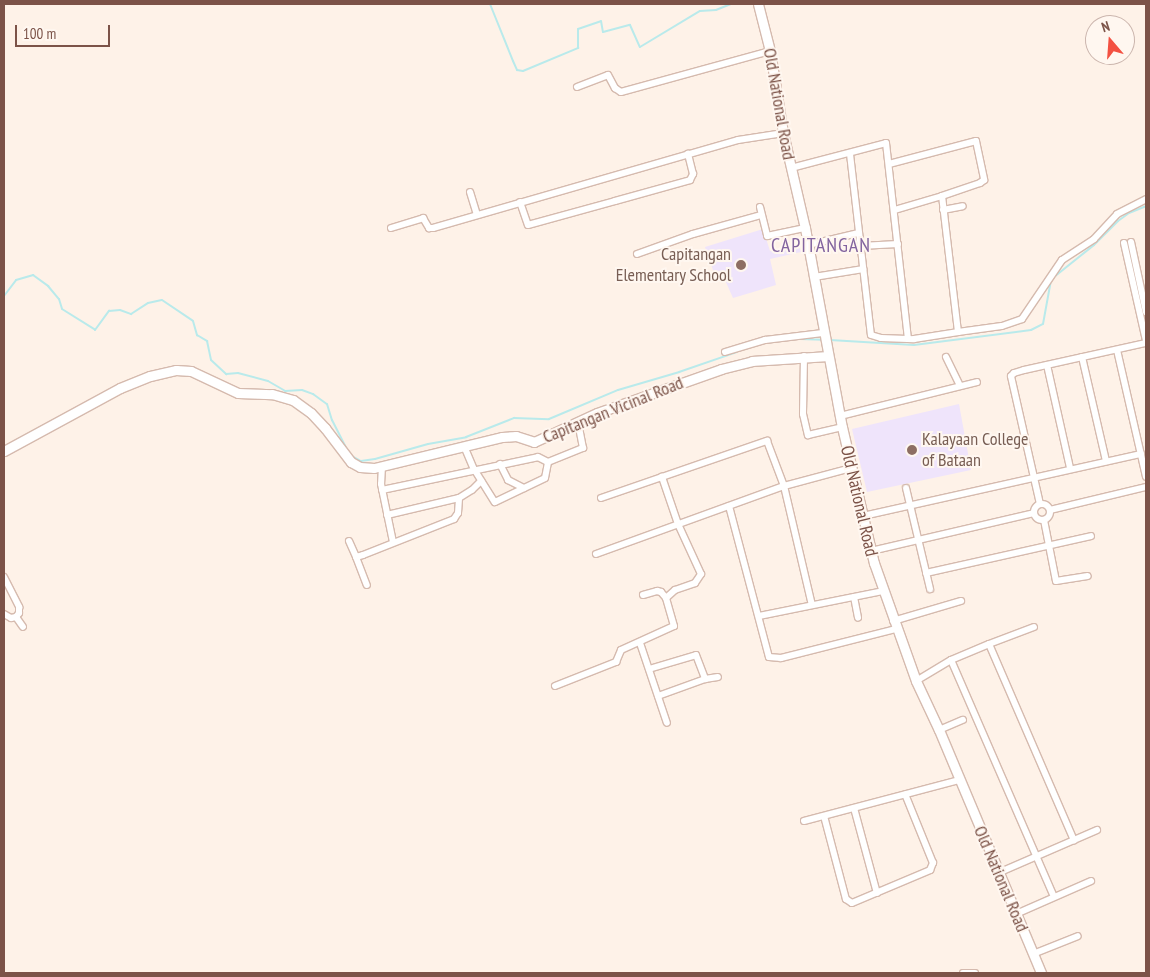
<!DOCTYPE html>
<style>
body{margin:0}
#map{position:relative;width:1150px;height:977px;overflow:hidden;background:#fef2e8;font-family:"PT Sans Narrow",sans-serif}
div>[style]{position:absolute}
.education>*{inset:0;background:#efe4fb}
.stream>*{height:2px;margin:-1px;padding:0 1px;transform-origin:1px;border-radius:1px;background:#b9eaeb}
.roads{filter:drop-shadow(1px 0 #d5baae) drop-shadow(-1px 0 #d5baae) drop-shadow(0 1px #d5baae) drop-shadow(0 -1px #d5baae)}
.street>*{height:6px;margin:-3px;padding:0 3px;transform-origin:3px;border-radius:3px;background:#fff}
.street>.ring{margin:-3px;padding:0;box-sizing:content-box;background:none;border:6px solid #fff;border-radius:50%}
.secondary>*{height:9px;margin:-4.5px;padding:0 4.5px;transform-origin:4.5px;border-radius:4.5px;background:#fff}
.dots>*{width:14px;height:14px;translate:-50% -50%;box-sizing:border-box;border:2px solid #fff7f0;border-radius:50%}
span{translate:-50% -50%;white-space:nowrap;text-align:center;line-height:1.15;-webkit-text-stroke:4px #fff7f0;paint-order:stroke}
.street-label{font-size:18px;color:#7c5348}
.education-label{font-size:18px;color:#785e54}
.right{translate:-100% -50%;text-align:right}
.left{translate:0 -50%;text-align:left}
.quarter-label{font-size:20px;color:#83649f;letter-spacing:1px}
.frame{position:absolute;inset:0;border:5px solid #7c5348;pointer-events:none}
.north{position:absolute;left:1085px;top:15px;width:50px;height:50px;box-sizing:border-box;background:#fff7f0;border:1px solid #cbb5ad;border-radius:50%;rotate:342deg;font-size:14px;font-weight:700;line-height:20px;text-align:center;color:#7c5348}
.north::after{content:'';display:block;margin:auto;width:18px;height:22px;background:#f35142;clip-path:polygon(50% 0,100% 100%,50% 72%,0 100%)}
.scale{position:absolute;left:15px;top:25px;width:95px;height:22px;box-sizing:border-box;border:2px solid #7c5348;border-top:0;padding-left:6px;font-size:15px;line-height:18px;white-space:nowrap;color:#7c5348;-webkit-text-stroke:4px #fff7f0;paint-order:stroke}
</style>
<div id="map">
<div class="education">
<i style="clip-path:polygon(763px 229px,770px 251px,799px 246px,801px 252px,770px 259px,776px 285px,733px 298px,721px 271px,714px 273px,705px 247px)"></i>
<i style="clip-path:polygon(959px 404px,971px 470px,867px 492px,852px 429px)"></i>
</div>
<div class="stream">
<i style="left:490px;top:4px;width:61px;rotate:68deg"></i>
<i style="left:513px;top:61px;width:10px;rotate:66deg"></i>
<i style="left:517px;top:70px;width:6px;rotate:9deg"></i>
<i style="left:523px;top:71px;width:60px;rotate:-22.7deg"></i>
<i style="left:578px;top:48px;width:19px;rotate:-90deg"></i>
<i style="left:578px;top:29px;width:24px;rotate:-19deg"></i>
<i style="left:601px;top:21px;width:11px;rotate:80deg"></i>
<i style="left:603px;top:32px;width:28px;rotate:-15deg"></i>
<i style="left:630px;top:25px;width:24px;rotate:66deg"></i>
<i style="left:640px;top:47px;width:70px;rotate:-31deg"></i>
<i style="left:700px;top:11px;width:16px;rotate:-4deg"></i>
<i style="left:716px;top:10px;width:16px;rotate:-22deg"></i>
<i style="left:1054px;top:277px;width:51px;rotate:-38.7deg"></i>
<i style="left:1094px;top:245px;width:34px;rotate:-45deg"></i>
<i style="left:1118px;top:221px;width:14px;rotate:-36deg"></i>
<i style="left:1129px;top:213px;width:18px;rotate:-22deg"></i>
<i style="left:4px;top:296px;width:20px;rotate:-53deg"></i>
<i style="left:16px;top:280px;width:18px;rotate:-16deg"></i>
<i style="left:33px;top:275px;width:19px;rotate:36deg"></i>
<i style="left:48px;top:286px;width:17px;rotate:50deg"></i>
<i style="left:59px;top:299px;width:10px;rotate:73deg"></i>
<i style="left:62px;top:309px;width:39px;rotate:32deg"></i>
<i style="left:95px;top:330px;width:24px;rotate:-54deg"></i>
<i style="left:109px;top:311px;width:11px;rotate:-5deg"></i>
<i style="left:120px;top:310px;width:12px;rotate:20deg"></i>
<i style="left:131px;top:314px;width:20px;rotate:-33deg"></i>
<i style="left:148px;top:303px;width:14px;rotate:-12deg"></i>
<i style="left:162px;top:300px;width:37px;rotate:34deg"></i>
<i style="left:193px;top:321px;width:15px;rotate:74deg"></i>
<i style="left:197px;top:335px;width:12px;rotate:31deg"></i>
<i style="left:207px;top:341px;width:19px;rotate:78deg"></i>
<i style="left:211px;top:360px;width:21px;rotate:43deg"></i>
<i style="left:226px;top:374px;width:12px;rotate:-5deg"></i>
<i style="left:238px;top:373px;width:31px;rotate:15deg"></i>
<i style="left:268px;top:381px;width:20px;rotate:30deg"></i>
<i style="left:285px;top:391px;width:17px;rotate:-3deg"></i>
<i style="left:302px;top:390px;width:12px;rotate:20deg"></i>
<i style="left:313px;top:394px;width:17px;rotate:36deg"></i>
<i style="left:327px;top:404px;width:17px;rotate:73deg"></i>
<i style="left:332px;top:420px;width:35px;rotate:63deg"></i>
<i style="left:800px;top:339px;width:23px;rotate:2deg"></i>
<i style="left:830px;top:340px;width:84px;rotate:3.4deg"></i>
<i style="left:914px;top:345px;width:118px;rotate:-7.3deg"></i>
<i style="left:1031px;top:330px;width:13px;rotate:-27deg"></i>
<i style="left:1043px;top:324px;width:45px;rotate:-79.7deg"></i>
<i style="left:350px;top:455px;width:13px;rotate:29deg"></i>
<i style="left:361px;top:461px;width:14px;rotate:-8deg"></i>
<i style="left:375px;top:459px;width:55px;rotate:-15.8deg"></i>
<i style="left:428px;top:444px;width:39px;rotate:-10deg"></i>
<i style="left:466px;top:437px;width:52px;rotate:-21.6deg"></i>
<i style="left:514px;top:418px;width:35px;rotate:2deg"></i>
<i style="left:549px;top:419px;width:75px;rotate:-22.8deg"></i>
<i style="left:618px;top:390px;width:64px;rotate:-16.4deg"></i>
<i style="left:679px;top:372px;width:61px;rotate:-19deg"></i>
</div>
<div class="roads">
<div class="street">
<i style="left:577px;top:87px;width:33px;rotate:-21deg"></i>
<i style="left:608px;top:75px;width:15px;rotate:62deg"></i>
<i style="left:615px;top:88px;width:7px;rotate:34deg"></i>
<i style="left:621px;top:92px;width:155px;rotate:-15.4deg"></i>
<i style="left:850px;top:154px;width:182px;rotate:83.4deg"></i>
<i style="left:871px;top:335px;width:10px;rotate:17deg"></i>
<i style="left:881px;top:338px;width:33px;rotate:2deg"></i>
<i style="left:914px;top:339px;width:45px;rotate:-9deg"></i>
<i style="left:958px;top:332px;width:137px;rotate:-96.7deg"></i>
<i style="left:942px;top:196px;width:49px;rotate:163.4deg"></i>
<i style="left:889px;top:164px;width:90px;rotate:-14.8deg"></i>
<i style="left:976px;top:141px;width:40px;rotate:78deg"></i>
<i style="left:984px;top:180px;width:5px;rotate:143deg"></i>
<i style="left:980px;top:183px;width:40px;rotate:161.1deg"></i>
<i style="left:791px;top:168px;width:98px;rotate:-14.7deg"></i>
<i style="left:886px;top:143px;width:197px;rotate:83.6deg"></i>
<i style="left:470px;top:192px;width:24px;rotate:73deg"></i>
<i style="left:520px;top:202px;width:24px;rotate:71deg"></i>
<i style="left:528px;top:225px;width:90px;rotate:-15.4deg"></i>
<i style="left:615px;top:201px;width:78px;rotate:-15.6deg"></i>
<i style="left:690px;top:180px;width:7px;rotate:-63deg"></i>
<i style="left:693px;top:174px;width:21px;rotate:-104deg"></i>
<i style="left:760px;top:207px;width:30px;rotate:76deg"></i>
<i style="left:767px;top:236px;width:39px;rotate:-12deg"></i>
<i style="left:943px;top:210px;width:20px;rotate:-11deg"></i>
<i style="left:391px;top:228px;width:34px;rotate:-17deg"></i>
<i style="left:423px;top:218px;width:12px;rotate:59deg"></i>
<i style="left:429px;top:228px;width:4px"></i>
<i style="left:433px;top:228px;width:317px;rotate:-16.1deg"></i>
<i style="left:738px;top:140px;width:46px;rotate:-8.8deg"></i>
<i style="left:1131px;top:242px;width:72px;rotate:77.9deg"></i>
<i style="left:1124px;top:243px;width:100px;rotate:77.3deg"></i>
<i style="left:808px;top:245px;width:51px;rotate:-13.5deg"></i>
<i style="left:860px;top:246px;width:38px;rotate:-3deg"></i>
<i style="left:637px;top:254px;width:59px;rotate:-19.7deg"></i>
<i style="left:693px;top:234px;width:71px;rotate:-15.6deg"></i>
<i style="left:814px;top:277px;width:50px;rotate:-9.3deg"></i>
<i style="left:958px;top:332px;width:44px;rotate:-7.8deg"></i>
<i style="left:1002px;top:326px;width:21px;rotate:-19deg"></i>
<i style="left:1022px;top:319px;width:71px;rotate:-55.9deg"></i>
<i style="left:1062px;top:260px;width:38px;rotate:-33deg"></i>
<i style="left:1094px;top:239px;width:34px;rotate:-47deg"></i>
<i style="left:1117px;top:214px;width:33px;rotate:-27deg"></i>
<i style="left:1117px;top:350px;width:130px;rotate:77.1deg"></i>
<i style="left:725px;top:352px;width:42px;rotate:-16.7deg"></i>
<i style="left:765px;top:340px;width:58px;rotate:-6.9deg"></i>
<i style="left:804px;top:356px;width:58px;rotate:91deg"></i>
<i style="left:803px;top:414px;width:22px;rotate:77deg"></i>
<i style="left:808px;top:435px;width:35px;rotate:-13deg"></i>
<i style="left:946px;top:357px;width:32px;rotate:64deg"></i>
<i style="left:1082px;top:357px;width:107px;rotate:77deg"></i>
<i style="left:1047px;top:365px;width:106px;rotate:77.4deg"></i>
<i style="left:840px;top:416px;width:141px;rotate:-13.9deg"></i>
<i style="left:464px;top:446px;width:25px;rotate:67deg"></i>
<i style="left:474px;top:469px;width:39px;rotate:58deg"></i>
<i style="left:495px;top:502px;width:55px;rotate:-25.6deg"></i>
<i style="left:545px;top:478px;width:16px;rotate:-79deg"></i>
<i style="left:500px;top:464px;width:18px;rotate:63deg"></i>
<i style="left:508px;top:480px;width:18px;rotate:27deg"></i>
<i style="left:382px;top:466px;width:18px;rotate:93deg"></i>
<i style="left:381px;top:484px;width:59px;rotate:78.3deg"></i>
<i style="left:906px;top:488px;width:104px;rotate:76.6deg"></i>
<i style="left:382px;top:490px;width:159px;rotate:-11.9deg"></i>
<i style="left:538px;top:457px;width:11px;rotate:27deg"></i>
<i style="left:548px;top:462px;width:38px;rotate:-22deg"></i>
<i style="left:583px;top:448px;width:25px;rotate:-101deg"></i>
<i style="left:601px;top:498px;width:176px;rotate:-19deg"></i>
<i style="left:767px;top:441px;width:48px;rotate:69.3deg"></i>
<i style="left:784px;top:486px;width:122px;rotate:76.8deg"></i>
<i class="ring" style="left:1034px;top:504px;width:10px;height:10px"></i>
<i style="left:1040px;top:504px;width:131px;rotate:-102.8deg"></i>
<i style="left:1011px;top:376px;width:4px;rotate:-45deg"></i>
<i style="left:1014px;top:373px;width:10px;rotate:-17deg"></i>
<i style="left:1024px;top:370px;width:125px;rotate:-12.5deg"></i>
<i style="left:729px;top:506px;width:156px;rotate:75.2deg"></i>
<i style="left:769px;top:657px;width:12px;rotate:5deg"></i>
<i style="left:781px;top:658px;width:119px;rotate:-14.2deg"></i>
<i style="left:1050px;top:510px;width:99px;rotate:-13.5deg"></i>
<i style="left:387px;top:515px;width:74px;rotate:-13.3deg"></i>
<i style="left:459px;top:498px;width:15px;rotate:-32deg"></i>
<i style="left:472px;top:490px;width:13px;rotate:-45deg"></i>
<i style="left:863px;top:516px;width:285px;rotate:-12.6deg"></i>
<i style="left:1044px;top:520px;width:62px;rotate:78.9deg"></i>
<i style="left:1056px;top:581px;width:32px;rotate:-9deg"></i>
<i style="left:349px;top:541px;width:17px;rotate:66deg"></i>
<i style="left:356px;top:557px;width:7px;rotate:-16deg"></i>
<i style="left:363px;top:555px;width:98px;rotate:-21.6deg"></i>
<i style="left:454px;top:519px;width:7px;rotate:-56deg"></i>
<i style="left:458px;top:513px;width:15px;rotate:-86deg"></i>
<i style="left:871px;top:551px;width:167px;rotate:-13.1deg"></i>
<i style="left:596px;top:554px;width:200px;rotate:-19.9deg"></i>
<i style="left:784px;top:486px;width:69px;rotate:-15deg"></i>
<i style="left:356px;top:557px;width:30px;rotate:69deg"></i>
<i style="left:926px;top:573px;width:169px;rotate:-12.6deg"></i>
<i style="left:4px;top:577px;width:34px;rotate:63deg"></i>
<i style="left:19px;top:607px;width:6px;rotate:90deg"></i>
<i style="left:19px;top:613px;width:5px;rotate:127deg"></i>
<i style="left:16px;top:617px;width:12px;rotate:55deg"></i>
<i style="left:643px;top:595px;width:15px;rotate:-16deg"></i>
<i style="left:657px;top:591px;width:4px;rotate:14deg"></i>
<i style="left:661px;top:592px;width:8px;rotate:50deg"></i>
<i style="left:854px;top:597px;width:21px;rotate:79deg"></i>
<i style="left:4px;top:614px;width:8px;rotate:30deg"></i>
<i style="left:11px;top:618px;width:5px;rotate:-11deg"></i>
<i style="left:759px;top:616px;width:126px;rotate:-11.4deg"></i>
<i style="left:893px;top:621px;width:71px;rotate:-16.4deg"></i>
<i style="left:640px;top:643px;width:84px;rotate:71.4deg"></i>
<i style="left:989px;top:644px;width:48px;rotate:-20.7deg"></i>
<i style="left:951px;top:660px;width:258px;rotate:66.5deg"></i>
<i style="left:649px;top:669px;width:49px;rotate:-16.6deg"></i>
<i style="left:696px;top:655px;width:26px;rotate:69deg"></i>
<i style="left:916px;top:681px;width:41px;rotate:-31deg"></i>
<i style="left:951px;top:660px;width:41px;rotate:-22.8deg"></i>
<i style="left:989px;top:644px;width:214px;rotate:66.6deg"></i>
<i style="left:555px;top:686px;width:66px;rotate:-21.5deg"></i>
<i style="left:616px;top:662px;width:13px;rotate:-67deg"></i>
<i style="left:621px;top:650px;width:58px;rotate:-24.4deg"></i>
<i style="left:674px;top:626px;width:29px;rotate:-106deg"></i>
<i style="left:666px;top:598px;width:12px;rotate:-42deg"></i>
<i style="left:675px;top:590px;width:21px;rotate:-19deg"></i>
<i style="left:695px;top:583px;width:11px;rotate:-56deg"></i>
<i style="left:701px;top:574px;width:55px;rotate:-114.7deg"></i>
<i style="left:678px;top:524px;width:50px;rotate:-108.8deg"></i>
<i style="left:658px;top:696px;width:50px;rotate:-19.9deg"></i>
<i style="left:705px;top:679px;width:13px;rotate:-9deg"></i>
<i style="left:939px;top:730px;width:26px;rotate:-23deg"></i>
<i style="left:854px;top:808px;width:88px;rotate:74.9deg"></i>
<i style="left:824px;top:816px;width:86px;rotate:75.2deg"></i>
<i style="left:846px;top:899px;width:7px;rotate:34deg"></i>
<i style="left:852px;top:903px;width:85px;rotate:-22.9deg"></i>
<i style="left:930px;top:870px;width:8px;rotate:-67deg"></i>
<i style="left:933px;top:863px;width:74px;rotate:-112.1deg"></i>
<i style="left:804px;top:821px;width:160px;rotate:-14.8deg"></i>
<i style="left:998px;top:873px;width:108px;rotate:-23.5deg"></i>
<i style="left:1016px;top:914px;width:82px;rotate:-23.7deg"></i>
<i style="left:1033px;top:954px;width:48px;rotate:-21.8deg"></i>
<i style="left:963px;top:973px;width:12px"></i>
</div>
<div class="secondary">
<i style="left:758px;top:4px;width:49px;rotate:75.7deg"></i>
<i style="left:770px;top:51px;width:83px;rotate:81deg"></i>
<i style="left:783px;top:133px;width:98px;rotate:77deg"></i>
<i style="left:805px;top:228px;width:202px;rotate:79.5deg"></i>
<i style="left:842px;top:427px;width:140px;rotate:76.8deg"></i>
<i style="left:874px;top:563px;width:125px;rotate:70.4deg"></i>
<i style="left:916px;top:681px;width:54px;rotate:64.9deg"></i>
<i style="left:939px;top:730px;width:264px;rotate:67.2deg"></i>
<i style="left:4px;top:451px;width:132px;rotate:-28.5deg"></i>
<i style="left:120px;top:388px;width:32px;rotate:-22deg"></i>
<i style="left:150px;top:376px;width:27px;rotate:-13deg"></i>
<i style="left:176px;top:370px;width:15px;rotate:4deg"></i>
<i style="left:191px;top:371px;width:52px;rotate:25.1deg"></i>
<i style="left:238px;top:393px;width:34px;rotate:2deg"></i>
<i style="left:272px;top:394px;width:22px;rotate:16deg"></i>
<i style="left:293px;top:400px;width:22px;rotate:36deg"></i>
<i style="left:311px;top:413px;width:21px;rotate:47deg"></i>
<i style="left:325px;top:428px;width:43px;rotate:52.6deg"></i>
<i style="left:351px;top:462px;width:10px;rotate:29deg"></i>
<i style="left:360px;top:467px;width:14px;rotate:4deg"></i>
<i style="left:374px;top:468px;width:132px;rotate:-13.6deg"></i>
<i style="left:502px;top:437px;width:14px;rotate:-4deg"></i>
<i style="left:516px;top:436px;width:19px;rotate:18deg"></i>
<i style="left:534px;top:442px;width:69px;rotate:-24.7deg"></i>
<i style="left:597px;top:413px;width:132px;rotate:-19.5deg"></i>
<i style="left:721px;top:369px;width:32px;rotate:-14deg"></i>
<i style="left:752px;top:361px;width:76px;rotate:-3.8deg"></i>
</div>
</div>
<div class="dots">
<i style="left:741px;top:265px;background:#8d6e63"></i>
<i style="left:912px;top:450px;background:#8d6e63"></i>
</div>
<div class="street-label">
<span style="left:779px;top:104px;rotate:80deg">Old National Road</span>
<span style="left:613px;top:410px;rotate:-22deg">Capitangan Vicinal Road</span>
<span style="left:859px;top:501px;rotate:77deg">Old National Road</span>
<span style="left:1001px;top:879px;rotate:67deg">Old National Road</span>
</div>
<div class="education-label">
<span class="right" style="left:731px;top:265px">Capitangan<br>Elementary School</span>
<span class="left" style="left:922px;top:450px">Kalayaan College<br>of Bataan</span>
</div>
<div class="quarter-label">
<span style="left:821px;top:245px">CAPITANGAN</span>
</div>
<div class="frame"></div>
<div class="north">N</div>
<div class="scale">100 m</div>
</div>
